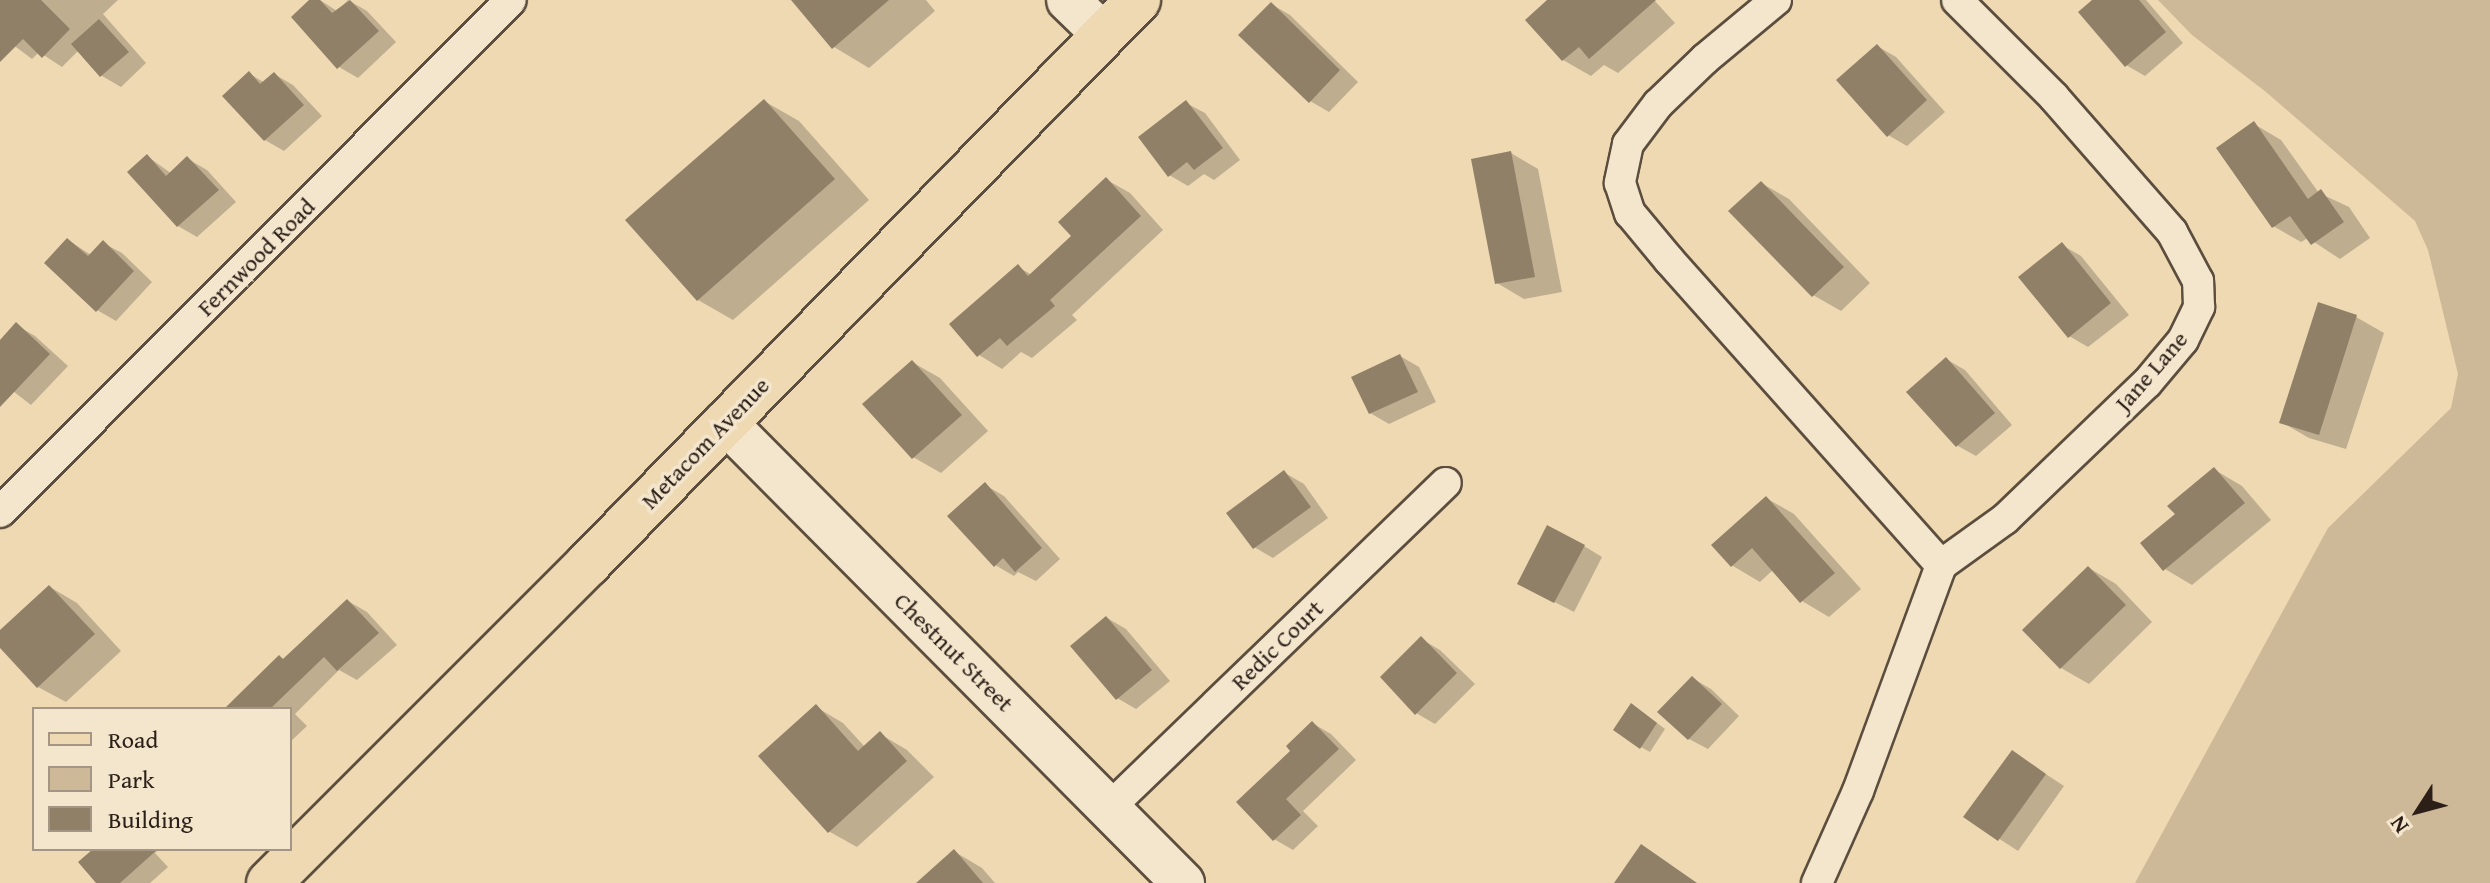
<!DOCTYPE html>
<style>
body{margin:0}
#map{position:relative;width:2490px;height:883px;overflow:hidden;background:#eed9b2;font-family:"Gentium Book Plus",serif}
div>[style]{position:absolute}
.green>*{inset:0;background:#cdb998}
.shadow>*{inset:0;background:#0003}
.building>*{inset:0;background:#918068}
.roads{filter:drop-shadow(2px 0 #5c4e3e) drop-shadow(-2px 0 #5c4e3e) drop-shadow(0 2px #5c4e3e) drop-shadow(0 -2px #5c4e3e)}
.street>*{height:30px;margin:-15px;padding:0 15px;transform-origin:15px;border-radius:15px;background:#f4e6cd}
.secondary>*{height:42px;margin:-21px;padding:0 21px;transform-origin:21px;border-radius:21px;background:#f4e6cd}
.primary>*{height:44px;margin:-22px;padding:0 22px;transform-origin:22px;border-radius:22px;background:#eed9b2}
span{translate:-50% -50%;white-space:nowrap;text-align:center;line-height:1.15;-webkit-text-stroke:7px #f4e6cd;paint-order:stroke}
.street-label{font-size:24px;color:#2c1f18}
.legend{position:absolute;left:32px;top:707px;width:260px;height:144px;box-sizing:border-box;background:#f4e6cd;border:2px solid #a49685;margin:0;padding:10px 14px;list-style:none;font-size:24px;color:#2c1f18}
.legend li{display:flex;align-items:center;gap:16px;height:40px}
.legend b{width:40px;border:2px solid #a49685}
.north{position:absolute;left:2378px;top:771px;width:80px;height:80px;-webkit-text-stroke:6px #f4e6cd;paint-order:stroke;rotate:234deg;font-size:22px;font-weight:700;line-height:32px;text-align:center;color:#2c1f18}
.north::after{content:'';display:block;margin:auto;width:28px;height:36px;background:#2c1f18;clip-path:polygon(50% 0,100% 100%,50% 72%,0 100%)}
</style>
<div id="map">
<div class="green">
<i style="clip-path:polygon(2158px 0,2490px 0,2490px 883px,2135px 883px,2328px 528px,2451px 408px,2458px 374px,2428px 250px,2415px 221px,2266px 92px,2192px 35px)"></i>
</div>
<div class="shadow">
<i style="clip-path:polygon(8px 0,118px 0,103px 14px,146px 63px,121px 87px,102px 76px,79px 50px,62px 67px,39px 52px,32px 59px,0 35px,0 8px)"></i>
<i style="clip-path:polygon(312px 0,320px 0,337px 11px,348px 0,367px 11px,396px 42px,358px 78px,339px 67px)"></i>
<i style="clip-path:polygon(793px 0,926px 0,935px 11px,869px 68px,834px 47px)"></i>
<i style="clip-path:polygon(1550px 0,1654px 0,1675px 23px,1618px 73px,1604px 65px,1591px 76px,1563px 60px)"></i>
<i style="clip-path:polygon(2095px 0,2146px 0,2183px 43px,2145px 76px,2126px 65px)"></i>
<i style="clip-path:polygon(1271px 4px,1290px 15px,1358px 82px,1329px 112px,1310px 101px)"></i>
<i style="clip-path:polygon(1877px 46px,1896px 57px,1945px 112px,1907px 146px,1888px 135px)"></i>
<i style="clip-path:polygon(250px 74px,265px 83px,274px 74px,293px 85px,322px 116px,284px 151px,265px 140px)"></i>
<i style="clip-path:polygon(764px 101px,799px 121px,869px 200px,733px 320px,698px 300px)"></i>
<i style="clip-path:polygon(1186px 103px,1205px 113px,1240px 160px,1214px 180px,1204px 174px,1188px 186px,1169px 175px)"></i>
<i style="clip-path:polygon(2254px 124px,2281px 140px,2319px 193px,2349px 207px,2370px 238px,2340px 259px,2308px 238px,2301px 242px,2273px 226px)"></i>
<i style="clip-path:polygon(1511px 153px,1538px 169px,1562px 292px,1524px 299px,1497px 283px)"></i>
<i style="clip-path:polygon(147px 156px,172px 174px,188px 159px,207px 170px,236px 202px,197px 237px,178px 226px,130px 172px)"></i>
<i style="clip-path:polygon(1107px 180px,1130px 193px,1163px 230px,1072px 315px,1077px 320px,1032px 358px,1021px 352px,1002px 369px,979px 355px,1018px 267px,1032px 275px,1074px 236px)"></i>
<i style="clip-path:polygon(1761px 183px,1789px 199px,1870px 283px,1841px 311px,1813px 295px)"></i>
<i style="clip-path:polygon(68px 240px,91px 255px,103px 243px,122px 253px,152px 282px,116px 321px,97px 310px)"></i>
<i style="clip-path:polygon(2062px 245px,2081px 256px,2129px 315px,2088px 347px,2069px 336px)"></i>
<i style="clip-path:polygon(2356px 317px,2384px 333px,2346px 449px,2309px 438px,2281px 422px)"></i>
<i style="clip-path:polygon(16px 325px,35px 336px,68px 366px,31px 405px,0 381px,0 342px)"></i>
<i style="clip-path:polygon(1400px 356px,1419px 367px,1436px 402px,1389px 424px,1370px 413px)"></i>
<i style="clip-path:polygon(1946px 359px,1965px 370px,2012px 425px,1976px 456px,1958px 446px)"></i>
<i style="clip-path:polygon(912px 362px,940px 378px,988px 431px,941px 473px,913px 457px)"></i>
<i style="clip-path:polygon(2215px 470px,2242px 486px,2271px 520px,2192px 585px,2165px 569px,2177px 515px)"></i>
<i style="clip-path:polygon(1285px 473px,1304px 484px,1328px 518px,1273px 558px,1254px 547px)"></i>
<i style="clip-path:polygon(985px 485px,1004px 496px,1060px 559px,1036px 581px,1018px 572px,1014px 576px,995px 565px)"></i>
<i style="clip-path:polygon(1766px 498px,1794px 514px,1861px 589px,1829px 617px,1802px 601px,1774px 569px,1760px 582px,1733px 566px,1714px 545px)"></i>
<i style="clip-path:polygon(1584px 546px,1602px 557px,1574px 612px,1539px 594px)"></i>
<i style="clip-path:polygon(2089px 568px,2116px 584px,2152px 622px,2089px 684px,2061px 668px)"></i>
<i style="clip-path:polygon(50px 587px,77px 603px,121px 651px,66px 702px,38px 687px,0 645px,0 632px)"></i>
<i style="clip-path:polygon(348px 601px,367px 612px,397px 645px,357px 680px,339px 670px,295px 714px,307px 726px,290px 742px,290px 709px,227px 709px)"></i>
<i style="clip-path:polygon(1107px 618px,1126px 629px,1170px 681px,1136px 709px,1117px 698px)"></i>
<i style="clip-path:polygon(1421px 639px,1440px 650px,1475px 684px,1435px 724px,1416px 713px)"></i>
<i style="clip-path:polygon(1692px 678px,1711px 689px,1739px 716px,1708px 749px,1689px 739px)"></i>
<i style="clip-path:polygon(816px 707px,843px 723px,865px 747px,880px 734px,907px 750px,934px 777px,857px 847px,830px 832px,761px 756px)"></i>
<i style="clip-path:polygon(1641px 711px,1665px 729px,1650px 752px,1641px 747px)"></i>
<i style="clip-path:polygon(1312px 723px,1331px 734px,1356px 760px,1303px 811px,1318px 826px,1293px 850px,1274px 839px,1293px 751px)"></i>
<i style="clip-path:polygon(2012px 752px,2064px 786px,2018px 851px,1966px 817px)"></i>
<i style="clip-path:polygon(96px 849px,159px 849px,155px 853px,168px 867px,150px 883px,99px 883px)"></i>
<i style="clip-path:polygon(955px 852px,982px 868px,995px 883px,919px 883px)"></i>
</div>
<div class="building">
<i style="clip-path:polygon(0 0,41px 0,70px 29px,42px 58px,23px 39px,0 62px)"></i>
<i style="clip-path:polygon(309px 0,320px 0,332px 13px,350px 0,379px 31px,337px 69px,291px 17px)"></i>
<i style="clip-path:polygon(791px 0,889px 0,832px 49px)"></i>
<i style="clip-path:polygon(1547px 0,1656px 0,1589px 59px,1579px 47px,1562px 61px,1525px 20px)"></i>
<i style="clip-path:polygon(2092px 0,2139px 0,2166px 32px,2125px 67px,2078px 12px)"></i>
<i style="clip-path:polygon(1271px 2px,1340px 70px,1309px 103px,1238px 35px)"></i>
<i style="clip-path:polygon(99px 19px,129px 52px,100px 77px,71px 44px)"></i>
<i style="clip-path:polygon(1877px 44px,1927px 100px,1887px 137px,1836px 80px)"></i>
<i style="clip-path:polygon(249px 71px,260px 84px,274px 72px,304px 105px,264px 141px,222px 96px)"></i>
<i style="clip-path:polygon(764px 99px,835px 179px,697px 301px,625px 220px)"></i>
<i style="clip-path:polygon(1186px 100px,1223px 148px,1194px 170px,1187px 162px,1168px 177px,1138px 137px)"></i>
<i style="clip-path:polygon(2254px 121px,2308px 199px,2321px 189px,2344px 222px,2311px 245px,2290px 216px,2272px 228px,2216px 148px)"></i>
<i style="clip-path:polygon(1511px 151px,1535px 277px,1495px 284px,1471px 159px)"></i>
<i style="clip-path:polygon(147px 154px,166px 176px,187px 156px,219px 190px,177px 227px,127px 172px)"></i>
<i style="clip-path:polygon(1106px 177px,1141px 216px,1050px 300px,1055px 306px,1007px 346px,1000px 338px,977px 357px,949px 324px,1018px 264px,1028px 276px,1071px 236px,1058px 222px)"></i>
<i style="clip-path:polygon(1761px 181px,1844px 267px,1812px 297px,1728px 211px)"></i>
<i style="clip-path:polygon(67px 238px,88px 256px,103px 240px,134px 271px,96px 312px,44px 263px)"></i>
<i style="clip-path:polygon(2062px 242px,2111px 303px,2068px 338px,2018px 277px)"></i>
<i style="clip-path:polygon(2318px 302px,2357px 315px,2319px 435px,2279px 423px)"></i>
<i style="clip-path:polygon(16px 322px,50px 354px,0 407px,0 340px)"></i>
<i style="clip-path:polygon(1400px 354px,1418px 392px,1369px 414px,1351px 377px)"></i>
<i style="clip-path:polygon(1946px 357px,1995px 413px,1956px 447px,1906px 392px)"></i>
<i style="clip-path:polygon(912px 360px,962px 415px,912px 459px,862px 404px)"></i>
<i style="clip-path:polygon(2214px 467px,2245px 503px,2163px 571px,2140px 543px,2175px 514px,2167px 506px)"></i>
<i style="clip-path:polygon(1284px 470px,1311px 507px,1253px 549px,1226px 513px)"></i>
<i style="clip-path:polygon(985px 482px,1042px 548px,1015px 572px,1003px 558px,994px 567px,947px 516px)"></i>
<i style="clip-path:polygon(1766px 496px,1835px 573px,1800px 603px,1752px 548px,1731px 567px,1711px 545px)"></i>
<i style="clip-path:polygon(1547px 525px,1585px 545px,1554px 603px,1517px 584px)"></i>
<i style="clip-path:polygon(2088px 566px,2126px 605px,2060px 669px,2022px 630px)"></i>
<i style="clip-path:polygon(49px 585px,95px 634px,37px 688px,0 648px,0 630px)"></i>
<i style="clip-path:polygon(347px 599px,379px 633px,337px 671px,324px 657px,270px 709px,224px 709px,279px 655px,283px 659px)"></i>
<i style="clip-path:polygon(1106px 616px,1152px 670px,1116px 700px,1070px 646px)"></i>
<i style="clip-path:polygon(1421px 636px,1457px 673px,1415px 715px,1380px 677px)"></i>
<i style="clip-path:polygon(1692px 676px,1722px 704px,1688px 740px,1657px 712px)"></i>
<i style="clip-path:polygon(1631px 703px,1657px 723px,1640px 749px,1613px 730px)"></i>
<i style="clip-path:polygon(816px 704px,858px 751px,880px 731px,907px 761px,828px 833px,758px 756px)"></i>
<i style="clip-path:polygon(1312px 721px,1339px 749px,1286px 799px,1301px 815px,1273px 841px,1236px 802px,1290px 751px,1286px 746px)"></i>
<i style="clip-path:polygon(2012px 750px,2046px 774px,1998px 841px,1963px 817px)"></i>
<i style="clip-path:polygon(1641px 844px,1697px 883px,1614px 883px)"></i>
<i style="clip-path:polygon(93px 849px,158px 849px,120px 883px,96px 883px,78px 862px)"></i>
<i style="clip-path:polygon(954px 849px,983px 883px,916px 883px)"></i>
</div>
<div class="roads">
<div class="street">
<i style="left:1776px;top:0;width:92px;rotate:140.3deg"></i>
<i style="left:1705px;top:59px;width:65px;rotate:136.2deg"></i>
<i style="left:1658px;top:104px;width:50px;rotate:126.9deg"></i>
<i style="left:1628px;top:144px;width:40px;rotate:102deg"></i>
<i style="left:1620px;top:183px;width:32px;rotate:72deg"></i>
<i style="left:1630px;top:213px;width:61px;rotate:50.3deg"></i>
<i style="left:1669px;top:260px;width:409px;rotate:48.3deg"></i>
<i style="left:0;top:512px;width:723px;rotate:-45.06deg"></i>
<i style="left:1109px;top:808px;width:468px;rotate:-44deg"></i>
<i style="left:1817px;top:883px;width:101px;rotate:-66deg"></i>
<i style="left:1858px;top:791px;width:241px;rotate:-69.8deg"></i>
<i style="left:1941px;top:565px;width:79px;rotate:-35.7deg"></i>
<i style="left:2005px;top:519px;width:197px;rotate:-43.8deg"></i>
<i style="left:2147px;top:383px;width:56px;rotate:-50.1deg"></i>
<i style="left:2183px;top:340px;width:37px;rotate:-64deg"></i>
<i style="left:2199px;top:307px;width:26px;rotate:-92deg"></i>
<i style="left:2198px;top:281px;width:55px;rotate:-118deg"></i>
<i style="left:2172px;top:232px;width:179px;rotate:-131.2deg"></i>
<i style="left:2054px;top:97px;width:137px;rotate:-135deg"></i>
</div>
<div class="secondary">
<i style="left:1068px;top:0;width:50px;rotate:44.2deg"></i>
<i style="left:725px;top:422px;width:650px;rotate:45.19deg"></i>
</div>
<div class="primary">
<i style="left:269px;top:883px;width:451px;rotate:-45deg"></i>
<i style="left:588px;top:564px;width:788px;rotate:-45.72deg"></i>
</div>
</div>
<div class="street-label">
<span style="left:256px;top:257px;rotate:-45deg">Fernwood Road</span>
<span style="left:2151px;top:371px;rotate:-49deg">Jane Lane</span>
<span style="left:705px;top:443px;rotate:-46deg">Metacom Avenue</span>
<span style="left:1277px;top:645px;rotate:-44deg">Redic Court</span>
<span style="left:954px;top:652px;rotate:45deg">Chestnut Street</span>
</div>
<ul class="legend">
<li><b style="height:10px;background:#eed9b2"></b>Road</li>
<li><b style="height:22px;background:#cdb998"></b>Park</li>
<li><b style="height:22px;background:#918068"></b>Building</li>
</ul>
<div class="north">N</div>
</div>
